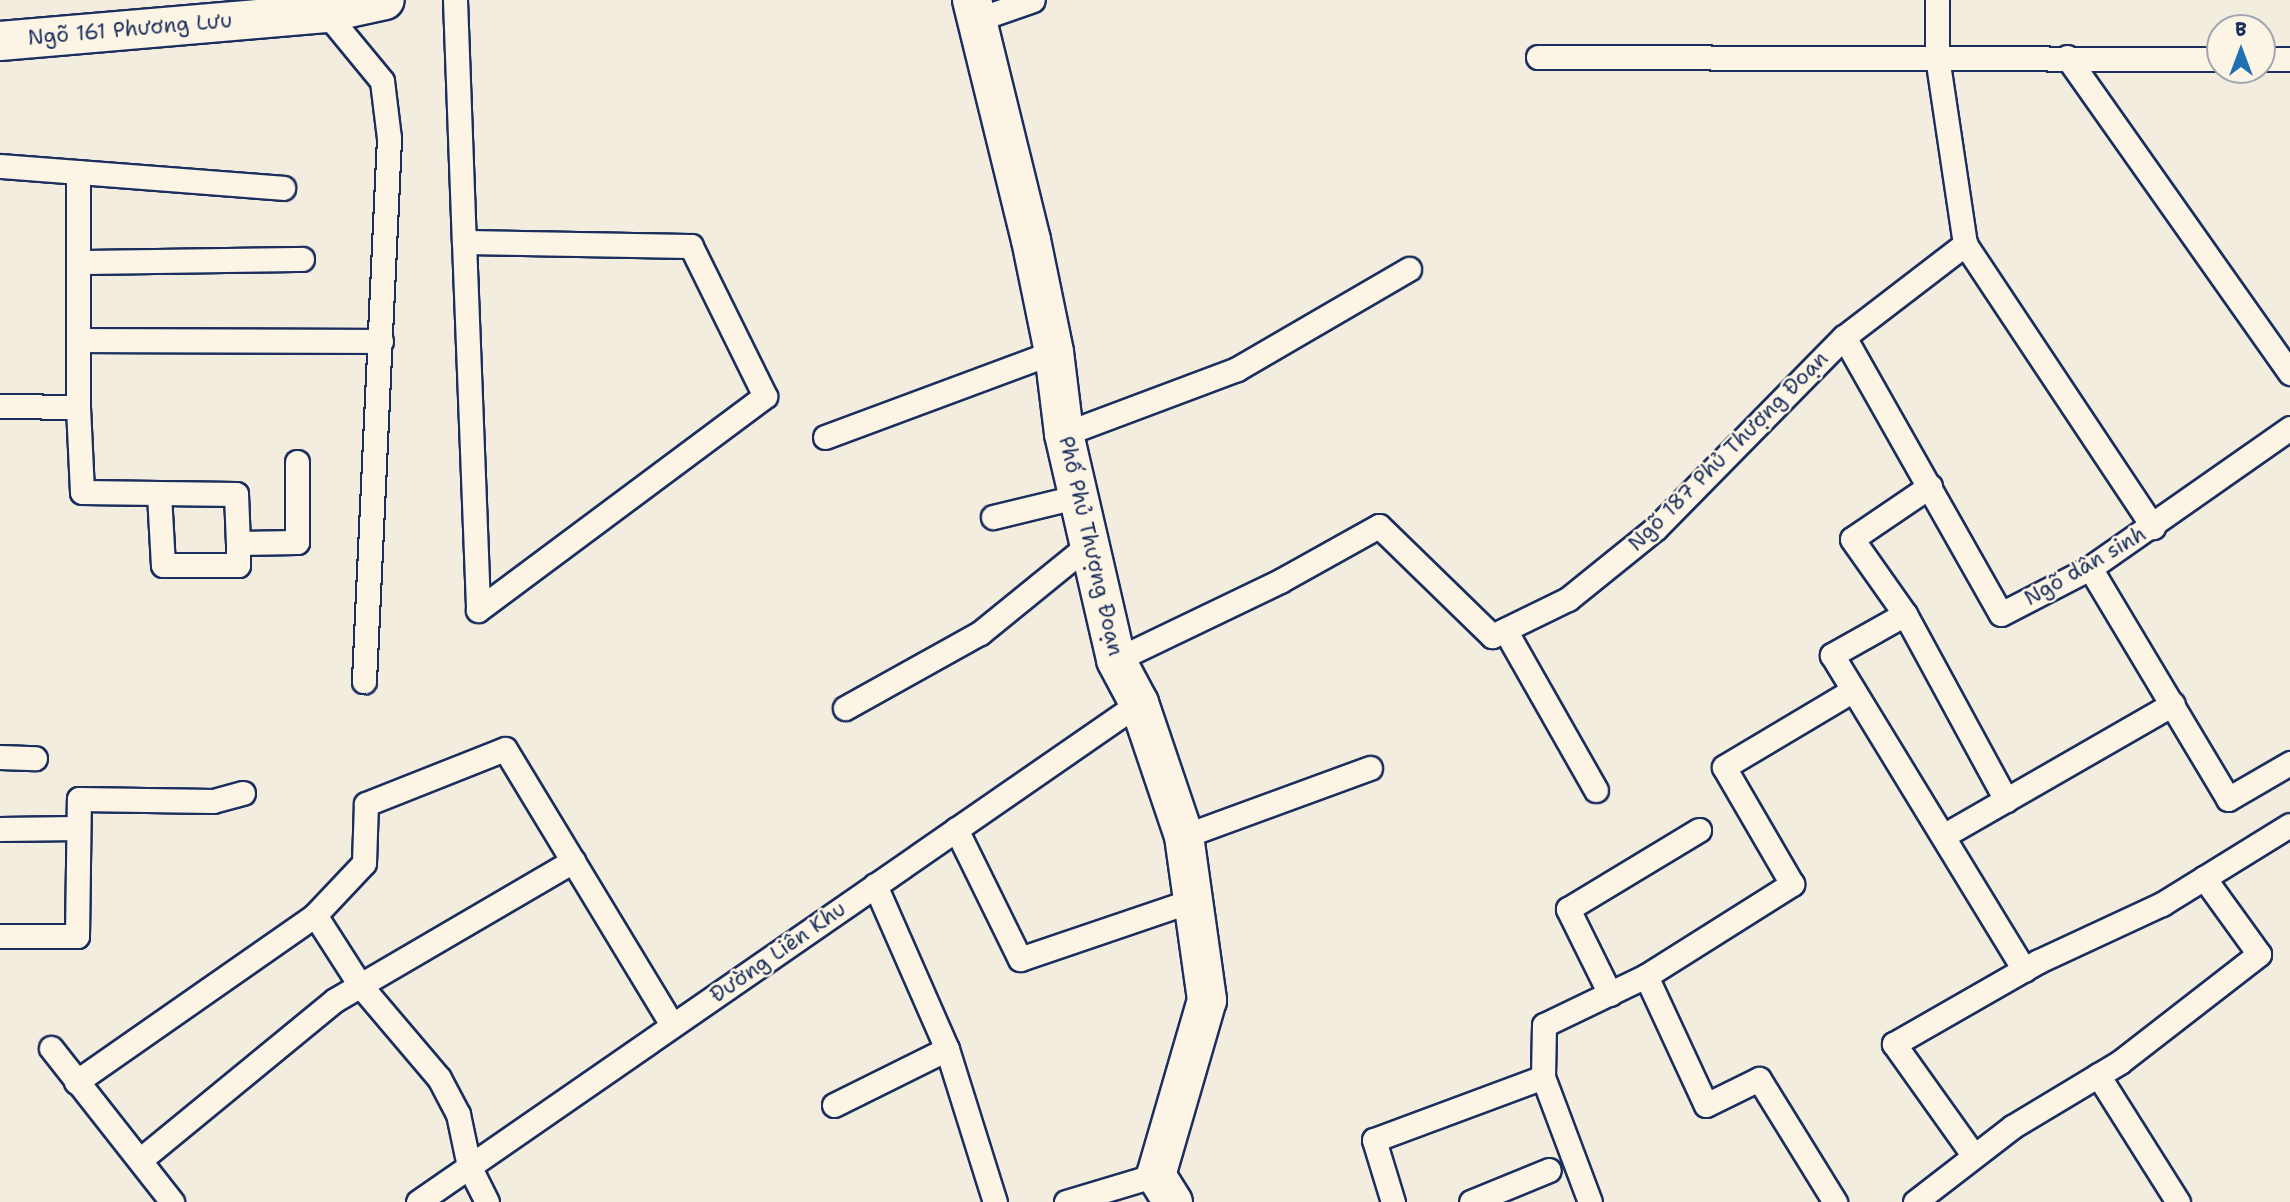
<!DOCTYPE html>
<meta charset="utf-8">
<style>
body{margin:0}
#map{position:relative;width:2290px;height:1202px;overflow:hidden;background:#f3ede0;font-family:"Shantell Sans",sans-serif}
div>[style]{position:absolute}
.roads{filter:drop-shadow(2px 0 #1b2f5e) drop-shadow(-2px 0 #1b2f5e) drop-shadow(0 2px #1b2f5e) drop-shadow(0 -2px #1b2f5e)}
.service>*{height:23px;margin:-11.5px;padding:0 11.5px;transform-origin:11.5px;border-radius:11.5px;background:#fcf5e5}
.minor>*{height:38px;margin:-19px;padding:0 19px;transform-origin:19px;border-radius:19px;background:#fcf5e5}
.secondary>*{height:38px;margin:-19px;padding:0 19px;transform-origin:19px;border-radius:19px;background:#fcf5e5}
span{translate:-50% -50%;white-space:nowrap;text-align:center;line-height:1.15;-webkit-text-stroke:5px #fcf5e5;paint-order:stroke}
.street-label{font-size:21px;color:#1b2f5e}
.north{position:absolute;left:2206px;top:14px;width:70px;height:70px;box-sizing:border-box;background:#fcf5e5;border:2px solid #a2a6af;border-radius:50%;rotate:0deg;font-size:19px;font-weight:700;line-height:28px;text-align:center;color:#1b2f5e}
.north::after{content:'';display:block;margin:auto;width:24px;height:32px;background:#1f6fb2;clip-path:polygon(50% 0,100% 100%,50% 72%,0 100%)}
</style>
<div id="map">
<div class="roads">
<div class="service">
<i style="left:455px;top:0;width:242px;rotate:87.9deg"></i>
<i style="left:464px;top:242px;width:368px;rotate:87.8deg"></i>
<i style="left:478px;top:610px;width:358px;rotate:-36.7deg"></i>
<i style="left:765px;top:396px;width:167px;rotate:-116.3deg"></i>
<i style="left:691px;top:246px;width:227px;rotate:-179deg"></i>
<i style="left:326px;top:13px;width:88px;rotate:50.5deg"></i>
<i style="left:382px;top:81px;width:57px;rotate:83deg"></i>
<i style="left:389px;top:138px;width:544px;rotate:92.64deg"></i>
<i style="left:979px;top:19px;width:57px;rotate:-19.4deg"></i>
<i style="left:1538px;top:57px;width:682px;rotate:0.17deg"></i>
<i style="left:2067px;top:57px;width:387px;rotate:54.8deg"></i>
<i style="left:2262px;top:59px;width:28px"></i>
<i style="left:0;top:166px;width:284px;rotate:4.4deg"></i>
<i style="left:1965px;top:244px;width:340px;rotate:56.4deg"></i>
<i style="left:79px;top:262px;width:223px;rotate:-0.8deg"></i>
<i style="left:1844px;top:337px;width:318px;rotate:60.5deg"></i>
<i style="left:2001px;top:614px;width:100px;rotate:-27.3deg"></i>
<i style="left:2090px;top:568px;width:244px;rotate:-35deg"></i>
<i style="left:79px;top:340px;width:302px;rotate:0.2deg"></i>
<i style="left:0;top:406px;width:78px;rotate:0.7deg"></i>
<i style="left:78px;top:407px;width:235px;rotate:-90deg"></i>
<i style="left:78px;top:407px;width:85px;rotate:87.3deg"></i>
<i style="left:82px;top:492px;width:154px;rotate:0.7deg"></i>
<i style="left:236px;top:494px;width:49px;rotate:87.7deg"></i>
<i style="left:238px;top:543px;width:59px;rotate:-1deg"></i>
<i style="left:297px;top:542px;width:80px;rotate:-90deg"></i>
<i style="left:1064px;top:434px;width:185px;rotate:-20.6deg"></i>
<i style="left:1237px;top:369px;width:199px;rotate:-30.2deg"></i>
<i style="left:825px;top:437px;width:244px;rotate:-20.4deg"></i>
<i style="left:1930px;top:486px;width:94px;rotate:145.8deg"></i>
<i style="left:1852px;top:539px;width:92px;rotate:54.8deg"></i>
<i style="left:1905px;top:614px;width:84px;rotate:150.7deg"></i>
<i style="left:1832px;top:655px;width:369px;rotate:58.6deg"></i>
<i style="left:159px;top:494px;width:71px;rotate:86.8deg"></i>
<i style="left:163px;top:565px;width:75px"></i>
<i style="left:238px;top:565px;width:22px;rotate:-90deg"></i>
<i style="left:993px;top:517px;width:89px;rotate:-13.6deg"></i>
<i style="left:2090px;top:568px;width:269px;rotate:59.1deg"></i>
<i style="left:2228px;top:799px;width:72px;rotate:-30.1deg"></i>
<i style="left:1905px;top:614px;width:212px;rotate:61.5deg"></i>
<i style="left:1505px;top:630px;width:184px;rotate:60.4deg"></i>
<i style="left:1116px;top:660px;width:182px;rotate:-25.7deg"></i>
<i style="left:1280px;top:581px;width:113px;rotate:-29.1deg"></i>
<i style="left:1379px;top:526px;width:158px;rotate:44.2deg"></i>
<i style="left:1492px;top:636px;width:85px;rotate:-26deg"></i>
<i style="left:1568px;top:599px;width:113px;rotate:-38.9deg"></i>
<i style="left:1656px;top:528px;width:268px;rotate:-45.5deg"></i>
<i style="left:1844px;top:337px;width:153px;rotate:-37.5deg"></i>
<i style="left:1965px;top:244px;width:189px;rotate:-98.5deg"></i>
<i style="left:1937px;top:57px;width:57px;rotate:-90deg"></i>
<i style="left:845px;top:708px;width:154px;rotate:-29.1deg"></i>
<i style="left:980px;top:633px;width:144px;rotate:-39.1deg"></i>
<i style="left:0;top:757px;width:35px;rotate:2deg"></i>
<i style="left:0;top:829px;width:78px;rotate:-0.7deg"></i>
<i style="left:956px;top:829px;width:145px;rotate:63.8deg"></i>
<i style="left:1020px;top:959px;width:183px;rotate:-18.8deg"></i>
<i style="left:1184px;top:836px;width:198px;rotate:-20.1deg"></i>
<i style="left:1943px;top:836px;width:265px;rotate:-29.9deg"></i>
<i style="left:875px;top:885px;width:179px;rotate:66.3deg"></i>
<i style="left:315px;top:915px;width:83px;rotate:57.3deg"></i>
<i style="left:360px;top:985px;width:122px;rotate:49.7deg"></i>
<i style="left:439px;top:1078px;width:41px;rotate:62.2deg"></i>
<i style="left:458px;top:1114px;width:53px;rotate:78.1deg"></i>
<i style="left:469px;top:1166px;width:40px;rotate:63.4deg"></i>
<i style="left:0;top:936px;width:77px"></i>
<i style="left:77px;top:936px;width:137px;rotate:-89.2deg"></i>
<i style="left:79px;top:799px;width:134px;rotate:0.9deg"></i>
<i style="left:213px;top:801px;width:31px;rotate:-15deg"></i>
<i style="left:1646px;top:976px;width:142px;rotate:65.1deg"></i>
<i style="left:1706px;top:1105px;width:59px;rotate:-26.1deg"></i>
<i style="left:1759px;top:1079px;width:145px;rotate:58.3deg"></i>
<i style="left:1610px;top:994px;width:95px;rotate:-116.3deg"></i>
<i style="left:1568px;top:909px;width:153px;rotate:-31.1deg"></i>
<i style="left:51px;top:1048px;width:196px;rotate:51.8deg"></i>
<i style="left:2098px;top:1075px;width:150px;rotate:57.8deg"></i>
<i style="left:76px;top:1082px;width:292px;rotate:-34.9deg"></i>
<i style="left:315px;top:915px;width:71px;rotate:-46.7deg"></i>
<i style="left:364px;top:863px;width:59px;rotate:-88.1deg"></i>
<i style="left:366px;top:804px;width:149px;rotate:-21.6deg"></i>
<i style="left:505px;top:749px;width:323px;rotate:58.8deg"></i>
<i style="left:834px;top:1105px;width:126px;rotate:-26.4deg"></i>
<i style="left:947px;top:1049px;width:160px;rotate:72.6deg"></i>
<i style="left:1974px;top:1156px;width:138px;rotate:-125.5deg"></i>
<i style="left:1894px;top:1044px;width:167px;rotate:-29.8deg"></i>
<i style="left:2039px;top:961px;width:136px;rotate:-24.9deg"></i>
<i style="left:2162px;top:904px;width:150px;rotate:-31.7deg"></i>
<i style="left:140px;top:1160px;width:252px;rotate:-39.4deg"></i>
<i style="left:335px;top:1000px;width:276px;rotate:-30.3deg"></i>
<i style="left:418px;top:1202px;width:877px;rotate:-34.69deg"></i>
<i style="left:1066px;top:1202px;width:94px;rotate:-16.7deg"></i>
<i style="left:1393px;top:1202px;width:65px;rotate:-107deg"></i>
<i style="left:1374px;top:1140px;width:180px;rotate:-20.4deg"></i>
<i style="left:1471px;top:1202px;width:84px;rotate:-22.3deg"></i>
<i style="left:1590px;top:1202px;width:134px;rotate:-110.6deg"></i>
<i style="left:1543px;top:1077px;width:52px;rotate:-88.9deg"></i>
<i style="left:1544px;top:1025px;width:113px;rotate:-25.7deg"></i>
<i style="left:1646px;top:976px;width:173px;rotate:-32.2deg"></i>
<i style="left:1792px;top:884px;width:135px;rotate:-120.2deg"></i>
<i style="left:1724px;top:767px;width:150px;rotate:-30.8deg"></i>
<i style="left:1915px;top:1202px;width:123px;rotate:-37.7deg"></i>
<i style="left:2012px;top:1127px;width:126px;rotate:-31deg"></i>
<i style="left:2120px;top:1062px;width:176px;rotate:-37.8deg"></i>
<i style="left:2259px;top:954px;width:94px;rotate:-125.9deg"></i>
</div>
<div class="minor">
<i style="left:0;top:41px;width:327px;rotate:-4.9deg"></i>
<i style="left:326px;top:13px;width:60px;rotate:-12.4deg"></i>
</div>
<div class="secondary">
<i style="left:972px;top:0;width:247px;rotate:76.2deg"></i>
<i style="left:1031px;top:240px;width:114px;rotate:78.4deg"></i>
<i style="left:1054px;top:352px;width:83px;rotate:83deg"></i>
<i style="left:1064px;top:434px;width:232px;rotate:77deg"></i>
<i style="left:1116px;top:660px;width:49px;rotate:61.9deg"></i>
<i style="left:1139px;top:703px;width:140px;rotate:71.3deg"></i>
<i style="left:1184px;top:836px;width:166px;rotate:82deg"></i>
<i style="left:1207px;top:1000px;width:182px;rotate:106.2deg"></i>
<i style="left:1156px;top:1175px;width:32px;rotate:58deg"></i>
</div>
</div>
<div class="street-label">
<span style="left:130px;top:29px;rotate:-5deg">Ngõ 161 Phương Lưu</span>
<span style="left:1728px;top:451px;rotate:-45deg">Ngõ 187 Phủ Thượng Đoạn</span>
<span style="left:1091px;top:546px;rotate:77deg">Phố Phủ Thượng Đoạn</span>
<span style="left:2085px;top:566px;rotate:-30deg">Ngõ dân sinh</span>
<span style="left:778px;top:952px;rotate:-35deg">Đường Liên Khu</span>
</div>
<div class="north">B</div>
</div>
